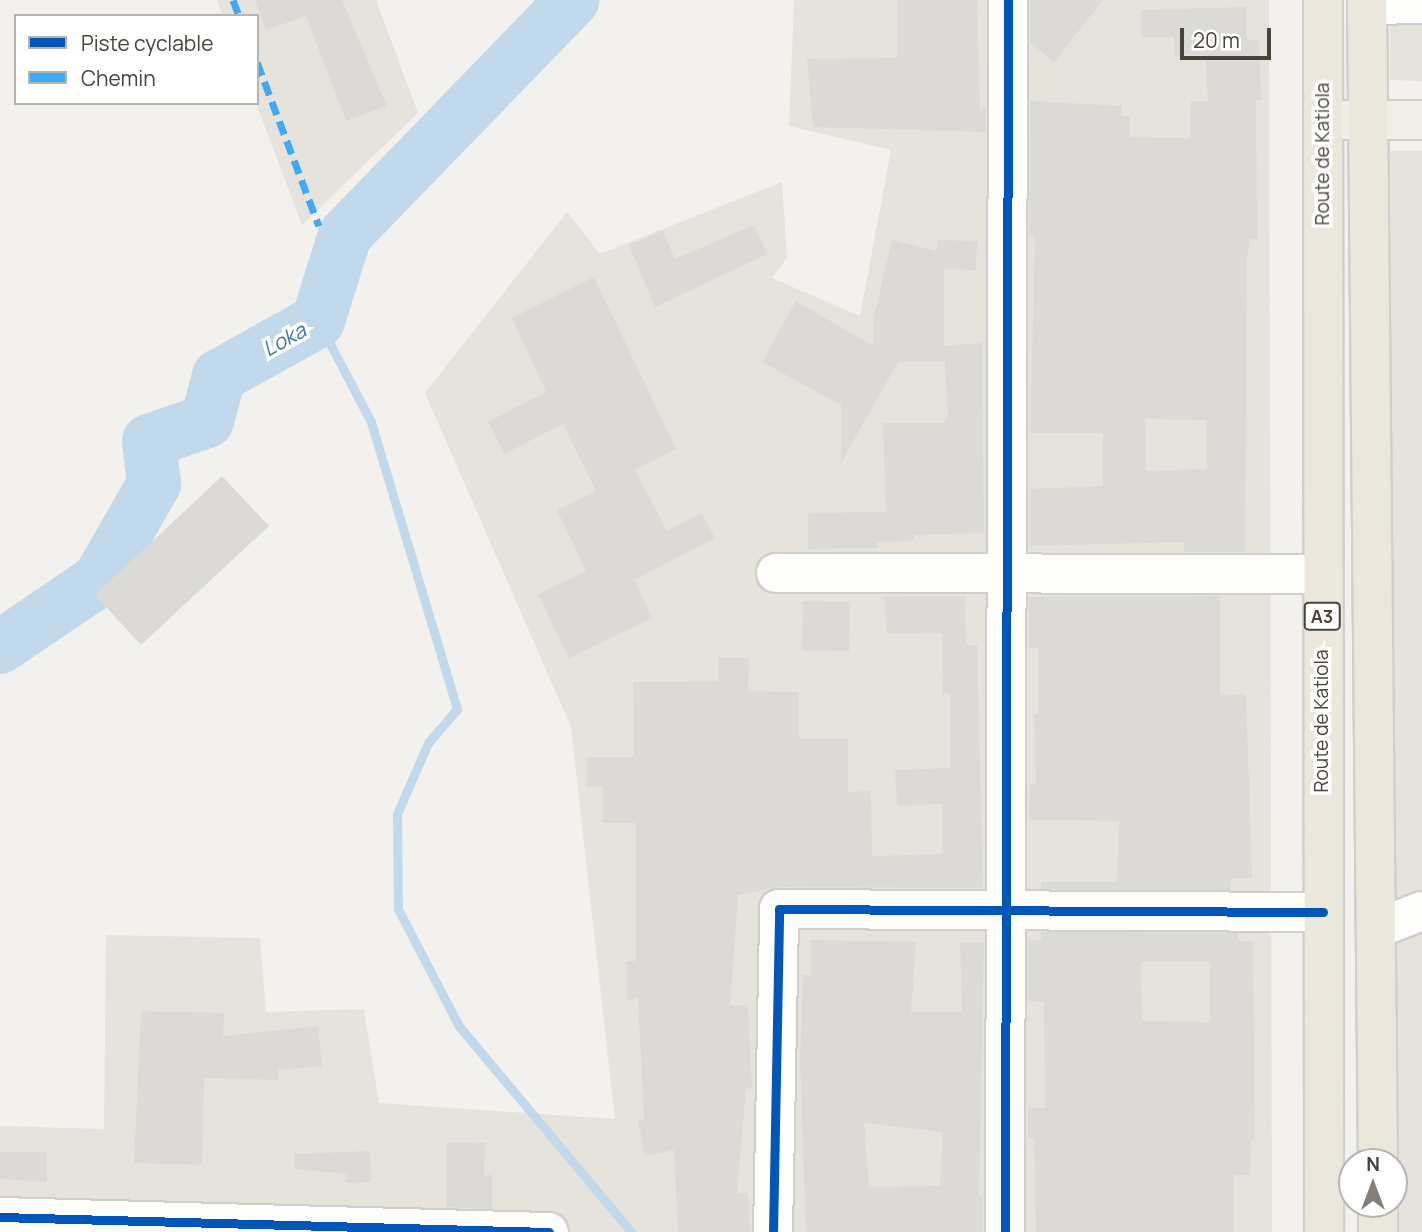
<!DOCTYPE html>
<style>
body{margin:0}
#map{position:relative;width:1422px;height:1232px;overflow:hidden;background:#f2f1ee;font-family:Manrope,sans-serif}
div>[style]{position:absolute}
.residential>*{inset:0;background:#e5e3dc}
.stream>*{height:9px;margin:-4.5px;padding:0 4.5px;transform-origin:4.5px;border-radius:4.5px;background:#c2d9ec}
.river>*{height:54px;margin:-27px;padding:0 27px;transform-origin:27px;border-radius:27px;background:#c2d9ec}
.building>*{inset:0;background:#dcdad6}
.roads{filter:drop-shadow(2px 0 #d0cfcb) drop-shadow(-2px 0 #d0cfcb) drop-shadow(0 2px #d0cfcb) drop-shadow(0 -2px #d0cfcb)}
.minor>*{height:38px;margin:-19px;padding:0 19px;transform-origin:19px;border-radius:19px;background:#fdfdfc}
.major>*{height:38px;margin:-19px;padding:0 19px;transform-origin:19px;border-radius:19px;background:#f0eee6}
.highway>*{height:38px;margin:-19px;padding:0 19px;transform-origin:19px;border-radius:19px;background:#ebe7dc}
.quiet>*{height:7px;margin-top:-3.5px;transform-origin:0;background:repeating-linear-gradient(90deg,#3fa9f5 0 14px,transparent 0 21px)}
.cycleway>*{height:9px;margin:-4.5px;padding:0 4.5px;transform-origin:4.5px;border-radius:4.5px;background:#0057b8}
span{translate:-50% -50%;white-space:nowrap;text-align:center;line-height:1.15;-webkit-text-stroke:7px #fff;paint-order:stroke}
.shield-label span{padding:2px 5px;background:#fff;border:2px solid;border-radius:5px;-webkit-text-stroke-width:0}
.shield-label{font-size:18px;color:#48433a;font-weight:700}
.street-label{font-size:19px;color:#48433a}
.water-label{font-size:21px;color:#3b77ac;font-style:italic}
.legend{position:absolute;left:14px;top:14px;width:245px;height:91px;box-sizing:border-box;background:#fff;border:2px solid #b6b4b0;margin:0;padding:9px 12px;list-style:none;font-size:21px;color:#48433a}
.legend li{display:flex;align-items:center;gap:14px;height:35px}
.legend b{width:35px;border:2px solid #b6b4b0}
.north{position:absolute;left:1338px;top:1148px;width:70px;height:70px;box-sizing:border-box;background:#fff;border:2px solid #b6b4b0;border-radius:50%;rotate:0deg;font-size:19px;font-weight:700;line-height:28px;text-align:center;color:#48433a}
.north::after{content:'';display:block;margin:auto;width:24px;height:32px;background:#848079;clip-path:polygon(50% 0,100% 100%,50% 72%,0 100%)}
.scale{position:absolute;left:1180px;top:28px;width:91px;height:32px;box-sizing:border-box;border:4px solid #48433a;border-top:0;padding-left:9px;font-size:21px;line-height:24px;white-space:nowrap;color:#48433a;-webkit-text-stroke:5px #fff;paint-order:stroke}
</style>
<div id="map">
<div class="residential">
<i style="clip-path:polygon(217px 0,376px 0,418px 113px,302px 225px,256px 103px,257px 16px,223px 16px)"></i>
<i style="clip-path:polygon(794px 0,1269px 0,1272px 1232px,0 1232px,0 1126px,104px 1129px,106px 935px,260px 938px,266px 1012px,364px 1009px,379px 1103px,615px 1119px,571px 727px,425px 393px,567px 212px,600px 254px,782px 182px,787px 258px,772px 278px,860px 316px,891px 150px,789px 126px)"></i>
<i style="clip-path:polygon(1390px 0,1422px 0,1422px 81px,1390px 80px)"></i>
<i style="clip-path:polygon(1390px 151px,1422px 151px,1422px 1232px,1397px 1232px)"></i>
</div>
<div class="stream">
<i style="left:318px;top:321px;width:114px;rotate:62.3deg"></i>
<i style="left:371px;top:422px;width:300px;rotate:73.3deg"></i>
<i style="left:457px;top:709px;width:45px;rotate:130.5deg"></i>
<i style="left:428px;top:743px;width:77px;rotate:113.6deg"></i>
<i style="left:397px;top:814px;width:95px;rotate:89.4deg"></i>
<i style="left:398px;top:909px;width:132px;rotate:62.5deg"></i>
<i style="left:459px;top:1026px;width:268px;rotate:50.1deg"></i>
</div>
<div class="river">
<i style="left:0;top:647px;width:120px;rotate:-34.1deg"></i>
<i style="left:99px;top:580px;width:111px;rotate:-60.2deg"></i>
<i style="left:154px;top:484px;width:43px;rotate:-96.6deg"></i>
<i style="left:149px;top:441px;width:61px;rotate:-19deg"></i>
<i style="left:207px;top:421px;width:47px;rotate:-75.1deg"></i>
<i style="left:219px;top:376px;width:113px;rotate:-29.1deg"></i>
<i style="left:318px;top:321px;width:90px;rotate:-72.6deg"></i>
<i style="left:345px;top:235px;width:327px;rotate:-45.9deg"></i>
</div>
<div class="building">
<i style="clip-path:polygon(255px 0,342px 0,387px 106px,346px 121px,306px 16px,266px 30px)"></i>
<i style="clip-path:polygon(897px 0,977px 0,980px 113px,986px 106px,986px 132px,813px 127px,807px 59px,897px 58px)"></i>
<i style="clip-path:polygon(1030px 0,1103px 0,1054px 62px,1030px 43px)"></i>
<i style="clip-path:polygon(evenodd,1246px 7px,1247px 40px,1259px 40px,1261px 100px,1256px 100px,1257px 239px,1250px 239px,1247px 259px,1245px 552px,1184px 552px,1184px 542px,1030px 546px,1030px 489px,1103px 486px,1103px 433px,1030px 433px,1035px 236px,1029px 236px,1030px 101px,1121px 106px,1121px 116px,1130px 116px,1130px 137px,1190px 138px,1191px 101px,1208px 101px,1206px 55px,1175px 56px,1174px 37px,1141px 37px,1141px 10px,1246px 7px,1145px 419px,1207px 420px,1207px 469px,1146px 471px,1145px 419px)"></i>
<i style="clip-path:polygon(754px 225px,767px 254px,655px 307px,629px 245px,663px 231px,675px 259px)"></i>
<i style="clip-path:polygon(892px 240px,937px 251px,937px 240px,977px 241px,976px 270px,944px 269px,944px 346px,982px 343px,984px 533px,914px 535px,914px 541px,877px 542px,877px 548px,808px 549px,808px 513px,886px 512px,883px 423px,944px 423px,948px 413px,944px 353px,944px 362px,898px 362px,841px 463px,841px 405px,762px 362px,796px 301px,873px 346px,873px 321px)"></i>
<i style="clip-path:polygon(594px 277px,676px 449px,635px 470px,667px 531px,702px 513px,715px 538px,634px 580px,652px 618px,569px 658px,538px 594px,586px 571px,557px 510px,596px 491px,563px 424px,504px 454px,488px 422px,546px 392px,512px 318px)"></i>
<i style="clip-path:polygon(222px 476px,269px 526px,141px 645px,95px 595px)"></i>
<i style="clip-path:polygon(965px 596px,966px 645px,977px 645px,983px 888px,779px 887px,738px 895px,730px 1005px,748px 1005px,752px 1088px,746px 1089px,737px 1193px,748px 1193px,750px 1232px,678px 1232px,674px 1150px,645px 1156px,638px 1120px,644px 1119px,638px 997px,627px 1001px,627px 961px,636px 961px,636px 823px,603px 823px,603px 786px,587px 787px,587px 757px,634px 757px,633px 682px,718px 681px,719px 658px,749px 658px,748px 691px,799px 692px,799px 739px,848px 739px,848px 792px,871px 791px,872px 856px,942px 854px,942px 804px,897px 806px,895px 770px,950px 768px,950px 694px,943px 694px,942px 633px,887px 634px,884px 597px)"></i>
<i style="clip-path:polygon(1220px 596px,1220px 695px,1246px 694px,1252px 878px,1231px 878px,1231px 890px,1041px 889px,1041px 882px,1117px 882px,1119px 821px,1029px 820px,1030px 784px,1036px 784px,1034px 714px,1038px 714px,1038px 648px,1029px 648px,1029px 597px)"></i>
<i style="clip-path:polygon(803px 601px,850px 602px,849px 651px,802px 650px)"></i>
<i style="clip-path:polygon(evenodd,1041px 932px,1238px 933px,1238px 941px,1253px 941px,1255px 1139px,1251px 1139px,1250px 1175px,1234px 1175px,1234px 1232px,1036px 1232px,1034px 1138px,1028px 1138px,1028px 1108px,1045px 1108px,1044px 1002px,1028px 1001px,1028px 941px,1041px 940px,1041px 932px,1141px 962px,1210px 962px,1210px 1022px,1142px 1021px,1141px 962px)"></i>
<i style="clip-path:polygon(evenodd,811px 940px,916px 942px,911px 1012px,962px 1012px,960px 942px,984px 942px,979px 1196px,983px 1196px,983px 1232px,806px 1232px,800px 1059px,803px 975px,811px 975px,811px 940px,864px 1123px,943px 1132px,940px 1186px,869px 1187px,864px 1123px)"></i>
<i style="clip-path:polygon(141px 1011px,224px 1013px,223px 1036px,318px 1026px,322px 1066px,278px 1070px,278px 1080px,204px 1078px,202px 1165px,134px 1163px)"></i>
<i style="clip-path:polygon(447px 1142px,485px 1143px,484px 1175px,492px 1175px,492px 1209px,447px 1207px)"></i>
<i style="clip-path:polygon(370px 1151px,371px 1182px,347px 1183px,346px 1174px,294px 1169px,295px 1154px)"></i>
<i style="clip-path:polygon(0 1152px,47px 1152px,47px 1182px,0 1179px)"></i>
</div>
<div class="roads">
<div class="minor">
<i style="left:1367px;top:5px;width:55px;rotate:-1deg"></i>
<i style="left:776px;top:573px;width:545px;rotate:0.11deg"></i>
<i style="left:1378px;top:928px;width:47px;rotate:-21.1deg"></i>
<i style="left:0;top:1217px;width:549px;rotate:1.57deg"></i>
<i style="left:773px;top:1232px;width:323px;rotate:-88.9deg"></i>
<i style="left:779px;top:909px;width:544px;rotate:0.32deg"></i>
<i style="left:1005px;top:1232px;width:1232px;rotate:-89.86deg"></i>
</div>
<div class="major">
<i style="left:1323px;top:120px;width:99px"></i>
</div>
<div class="highway">
<i style="left:1323px;top:0;width:1232px;rotate:89.95deg"></i>
<i style="left:1367px;top:0;width:1162px;rotate:89.46deg"></i>
<i style="left:1378px;top:1232px;width:28px;rotate:-90deg"></i>
</div>
</div>
<div class="quiet">
<i style="left:233px;top:0;width:17px;rotate:69deg"></i>
<i style="left:257px;top:62px;width:175px;rotate:69.3deg"></i>
</div>
<div class="cycleway">
<i style="left:0;top:1217px;width:549px;rotate:1.57deg"></i>
<i style="left:773px;top:1232px;width:323px;rotate:-88.9deg"></i>
<i style="left:779px;top:909px;width:544px;rotate:0.32deg"></i>
<i style="left:1005px;top:1232px;width:1232px;rotate:-89.86deg"></i>
</div>
<div class="shield-label">
<span style="left:1322px;top:616px">A3</span>
</div>
<div class="street-label">
<span style="left:1323px;top:154px;rotate:-90deg">Route de Katiola</span>
<span style="left:1322px;top:721px;rotate:-90deg">Route de Katiola</span>
</div>
<div class="water-label">
<span style="left:284px;top:339px;rotate:-29deg">Loka</span>
</div>
<ul class="legend">
<li><b style="height:9px;background:#0057b8"></b>Piste cyclable</li>
<li><b style="height:9px;background:#3fa9f5"></b>Chemin</li>
</ul>
<div class="north">N</div>
<div class="scale">20 m</div>
</div>
